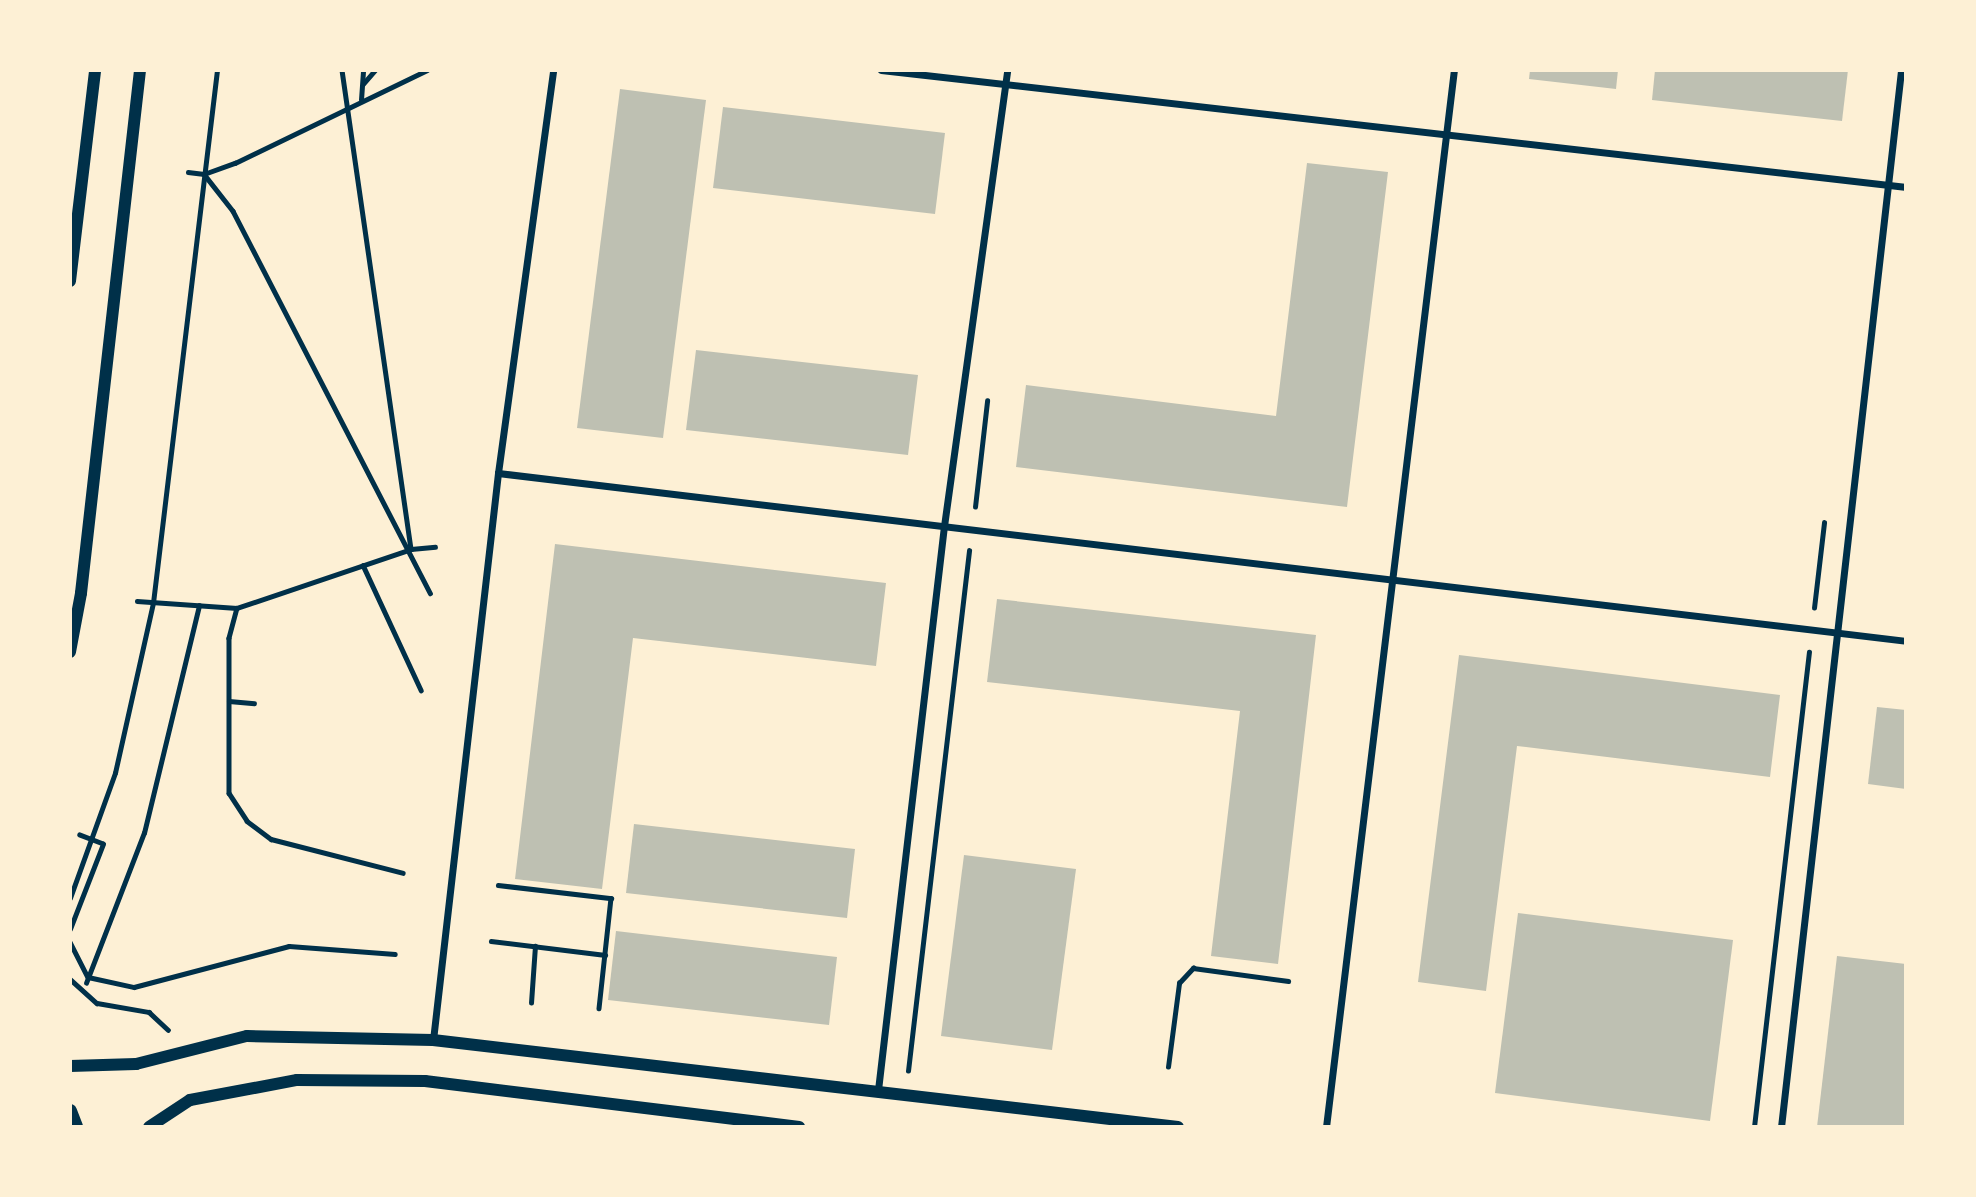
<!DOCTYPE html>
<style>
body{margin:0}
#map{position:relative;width:1976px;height:1197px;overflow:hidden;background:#fdf0d5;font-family:"Space Grotesk",sans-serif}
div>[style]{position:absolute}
.building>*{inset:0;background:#bec0b2}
.path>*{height:4.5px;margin:-2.25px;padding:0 2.25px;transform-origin:2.25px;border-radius:2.25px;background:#003049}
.minor>*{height:7px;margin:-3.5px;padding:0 3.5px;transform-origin:3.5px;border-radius:3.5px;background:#003049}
.tertiary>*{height:12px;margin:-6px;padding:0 6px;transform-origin:6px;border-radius:6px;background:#003049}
.secondary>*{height:14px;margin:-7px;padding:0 7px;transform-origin:7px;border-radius:7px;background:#003049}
span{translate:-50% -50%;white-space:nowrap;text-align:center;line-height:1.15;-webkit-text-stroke:6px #fdf0d5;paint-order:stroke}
.frame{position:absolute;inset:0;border:72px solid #fdf0d5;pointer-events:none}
</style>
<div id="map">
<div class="building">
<i style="clip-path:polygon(1530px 70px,1618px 70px,1616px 89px,1529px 79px)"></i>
<i style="clip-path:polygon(1655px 70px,1848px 70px,1842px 121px,1652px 100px)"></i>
<i style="clip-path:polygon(620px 89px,706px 100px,663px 438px,577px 428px)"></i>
<i style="clip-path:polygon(723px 107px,945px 133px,935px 214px,713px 188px)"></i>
<i style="clip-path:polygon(1307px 163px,1388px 172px,1347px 507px,1016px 467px,1026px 385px,1276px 416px)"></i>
<i style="clip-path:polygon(696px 350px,918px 375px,908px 455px,686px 430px)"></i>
<i style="clip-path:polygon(555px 544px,886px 583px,876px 666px,633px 638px,602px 889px,515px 879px)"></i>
<i style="clip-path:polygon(997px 599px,1316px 635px,1278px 964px,1211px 956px,1240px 711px,987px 682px)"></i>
<i style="clip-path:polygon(1459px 655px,1780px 695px,1770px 777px,1517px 746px,1486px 991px,1418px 982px)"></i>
<i style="clip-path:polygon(1877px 707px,1906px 710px,1906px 789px,1868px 784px)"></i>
<i style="clip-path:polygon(634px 824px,855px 849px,847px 918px,626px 893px)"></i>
<i style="clip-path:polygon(964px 855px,1076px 869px,1052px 1050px,941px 1036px)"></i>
<i style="clip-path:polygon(1518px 913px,1733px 940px,1710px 1121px,1495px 1093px)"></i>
<i style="clip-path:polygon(616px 931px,837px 957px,829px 1025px,608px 1000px)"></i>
<i style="clip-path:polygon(1837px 956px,1906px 964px,1906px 1127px,1817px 1127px)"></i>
</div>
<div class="path">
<i style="left:342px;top:70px;width:484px;rotate:81.8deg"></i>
<i style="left:363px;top:84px;width:18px;rotate:-49deg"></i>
<i style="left:361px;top:100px;width:30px;rotate:-86deg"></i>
<i style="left:188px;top:172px;width:16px;rotate:7deg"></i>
<i style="left:204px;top:174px;width:33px;rotate:-20deg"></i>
<i style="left:235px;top:163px;width:213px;rotate:-25.8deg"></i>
<i style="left:204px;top:174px;width:47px;rotate:51.9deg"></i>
<i style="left:233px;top:211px;width:430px;rotate:62.7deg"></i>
<i style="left:975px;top:507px;width:107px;rotate:-83.5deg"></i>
<i style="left:363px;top:565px;width:138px;rotate:65.1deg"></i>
<i style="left:137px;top:601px;width:100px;rotate:4deg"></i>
<i style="left:237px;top:608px;width:184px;rotate:-18.7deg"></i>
<i style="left:411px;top:549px;width:24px;rotate:-5deg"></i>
<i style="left:237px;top:608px;width:31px;rotate:105deg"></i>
<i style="left:229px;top:638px;width:155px;rotate:90deg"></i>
<i style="left:229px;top:793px;width:33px;rotate:57deg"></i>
<i style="left:247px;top:821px;width:30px;rotate:37deg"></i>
<i style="left:271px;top:839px;width:136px;rotate:14.4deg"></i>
<i style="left:1814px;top:608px;width:86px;rotate:-83.3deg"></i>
<i style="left:229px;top:701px;width:25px;rotate:5deg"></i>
<i style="left:498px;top:885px;width:114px;rotate:6.6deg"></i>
<i style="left:611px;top:898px;width:111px;rotate:96.2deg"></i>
<i style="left:70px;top:898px;width:133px;rotate:-70.2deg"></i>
<i style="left:115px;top:773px;width:174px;rotate:-77.4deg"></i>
<i style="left:153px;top:603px;width:537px;rotate:-83.15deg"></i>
<i style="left:70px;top:929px;width:91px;rotate:-68.8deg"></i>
<i style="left:103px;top:844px;width:25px;rotate:-159deg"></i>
<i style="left:491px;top:941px;width:115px;rotate:7deg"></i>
<i style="left:70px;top:942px;width:39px;rotate:63deg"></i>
<i style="left:88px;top:977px;width:47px;rotate:12.3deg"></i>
<i style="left:134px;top:987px;width:160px;rotate:-14.8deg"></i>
<i style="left:289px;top:946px;width:106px;rotate:4.3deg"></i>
<i style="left:70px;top:979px;width:36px;rotate:42deg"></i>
<i style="left:97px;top:1003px;width:53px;rotate:9.8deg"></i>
<i style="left:149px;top:1012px;width:26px;rotate:43deg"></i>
<i style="left:86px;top:983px;width:161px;rotate:-68.9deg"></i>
<i style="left:144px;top:833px;width:234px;rotate:-76.4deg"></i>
<i style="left:531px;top:1003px;width:57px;rotate:-86deg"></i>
<i style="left:1168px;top:1067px;width:85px;rotate:-82.5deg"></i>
<i style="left:1179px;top:983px;width:21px;rotate:-47deg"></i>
<i style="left:1193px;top:968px;width:96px;rotate:7.8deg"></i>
<i style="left:908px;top:1071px;width:524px;rotate:-83.31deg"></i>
<i style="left:1754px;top:1127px;width:478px;rotate:-83.4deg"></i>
</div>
<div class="minor">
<i style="left:881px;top:70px;width:1032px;rotate:6.51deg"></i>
<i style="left:498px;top:473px;width:1418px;rotate:6.8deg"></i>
<i style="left:433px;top:1040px;width:571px;rotate:-83.46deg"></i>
<i style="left:498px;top:473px;width:407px;rotate:-82.2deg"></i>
<i style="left:878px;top:1090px;width:568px;rotate:-83.33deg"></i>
<i style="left:944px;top:526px;width:460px;rotate:-82.1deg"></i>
<i style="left:1326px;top:1127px;width:1065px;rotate:-83.1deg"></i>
<i style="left:1781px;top:1127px;width:1064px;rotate:-83.52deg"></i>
</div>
<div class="tertiary">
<i style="left:70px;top:281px;width:212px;rotate:-83.2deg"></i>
<i style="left:70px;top:652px;width:60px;rotate:-79.4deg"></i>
<i style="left:81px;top:593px;width:526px;rotate:-83.56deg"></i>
<i style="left:70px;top:1066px;width:66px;rotate:-1.7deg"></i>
<i style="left:136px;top:1064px;width:114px;rotate:-14.2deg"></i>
<i style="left:247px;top:1036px;width:186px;rotate:1.2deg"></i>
<i style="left:433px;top:1040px;width:750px;rotate:6.66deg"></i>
<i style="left:149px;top:1127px;width:49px;rotate:-33.4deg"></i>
<i style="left:190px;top:1100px;width:109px;rotate:-10.6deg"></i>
<i style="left:297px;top:1080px;width:128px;rotate:0.4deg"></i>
<i style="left:425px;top:1081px;width:377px;rotate:7deg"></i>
</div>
<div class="secondary">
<i style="left:70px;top:1111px;width:17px;rotate:69deg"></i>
</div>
<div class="frame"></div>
</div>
